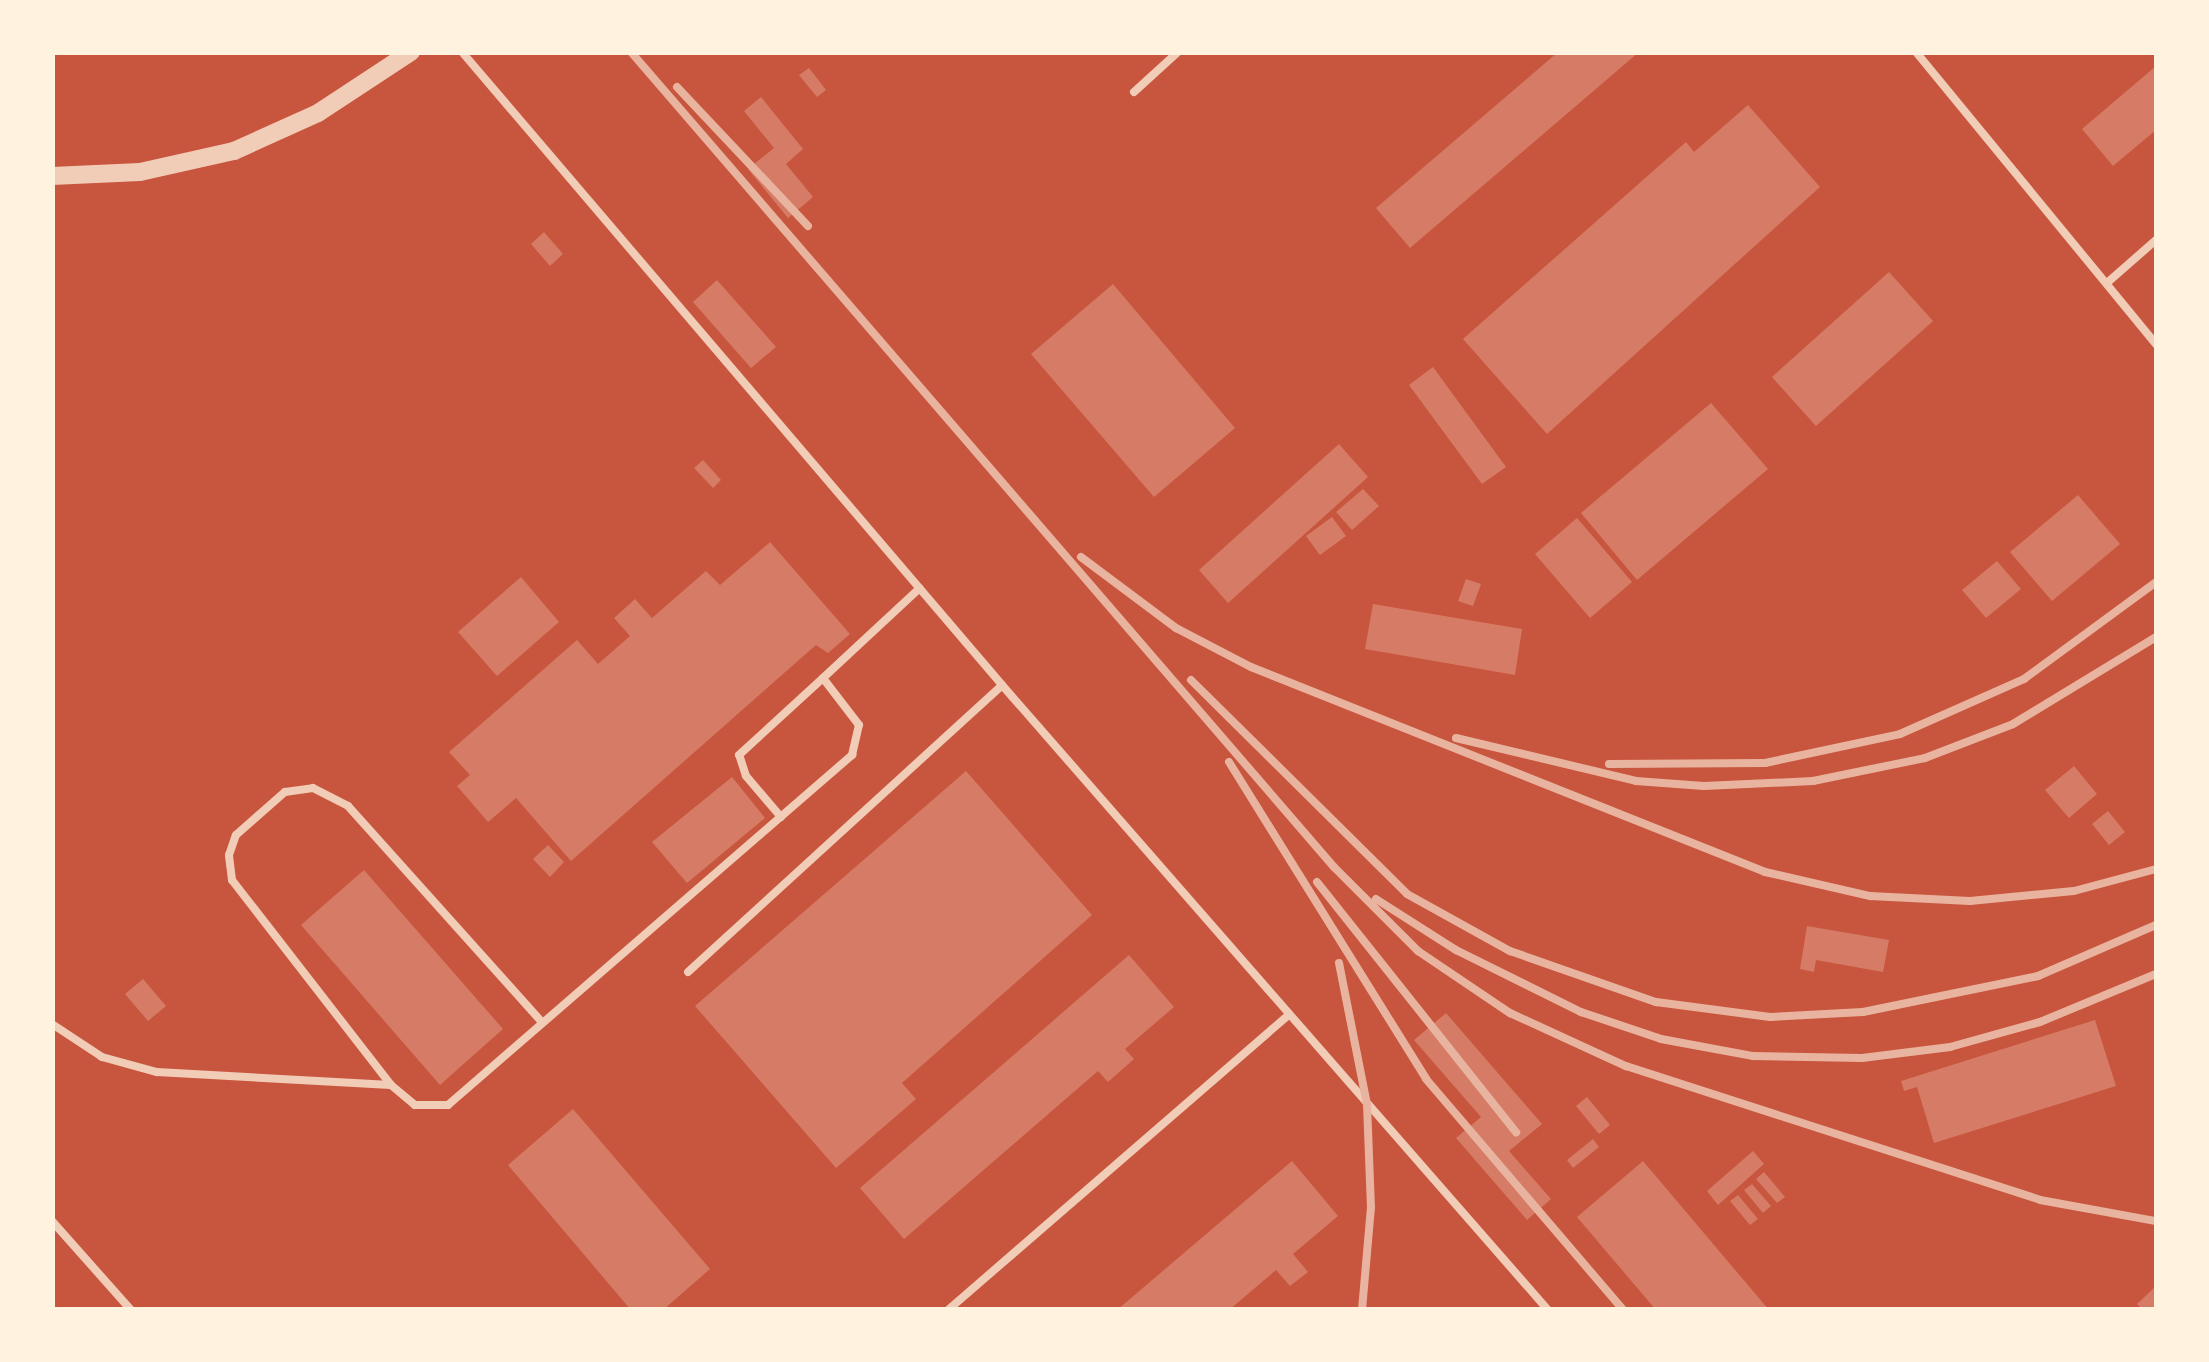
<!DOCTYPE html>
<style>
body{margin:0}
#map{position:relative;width:2209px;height:1362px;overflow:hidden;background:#c8553d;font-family:"DM Sans",sans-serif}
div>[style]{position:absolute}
.building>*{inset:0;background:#d67c66}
.service>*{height:8px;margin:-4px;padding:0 4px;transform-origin:4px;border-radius:4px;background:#f1ccb7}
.tertiary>*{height:18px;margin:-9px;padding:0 9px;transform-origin:9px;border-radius:9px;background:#f1ccb7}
.rail>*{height:8px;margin:-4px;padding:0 4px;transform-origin:4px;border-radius:4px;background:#e9b49f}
span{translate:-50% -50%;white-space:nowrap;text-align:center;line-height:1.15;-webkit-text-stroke:10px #fff3e0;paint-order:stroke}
.frame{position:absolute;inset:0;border:55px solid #fff3e0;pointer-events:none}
</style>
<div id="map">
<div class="building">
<i style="clip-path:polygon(1558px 52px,1639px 52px,1410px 248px,1376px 208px)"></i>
<i style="clip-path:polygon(2156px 66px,2156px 130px,2113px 166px,2082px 129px)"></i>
<i style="clip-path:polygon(809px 68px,826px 90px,817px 97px,799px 75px)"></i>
<i style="clip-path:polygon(761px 97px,803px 149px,786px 164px,813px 197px,788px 218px,748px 169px,774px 148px,744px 111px)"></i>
<i style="clip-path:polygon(1748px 105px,1820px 187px,1547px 434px,1463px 339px,1686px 142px,1694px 152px)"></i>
<i style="clip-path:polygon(544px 232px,563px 254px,550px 266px,531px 244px)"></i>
<i style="clip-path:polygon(1889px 272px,1933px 321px,1816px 426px,1772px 377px)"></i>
<i style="clip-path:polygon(717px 280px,776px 347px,751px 368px,693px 302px)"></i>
<i style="clip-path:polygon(1113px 284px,1235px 428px,1154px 497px,1031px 354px)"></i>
<i style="clip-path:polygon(1433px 367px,1506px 467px,1482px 484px,1409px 385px)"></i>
<i style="clip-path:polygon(1711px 403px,1768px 469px,1637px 580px,1581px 513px)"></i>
<i style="clip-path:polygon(1339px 444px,1368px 477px,1228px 603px,1199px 570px)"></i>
<i style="clip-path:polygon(703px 460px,721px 480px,713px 488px,694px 468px)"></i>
<i style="clip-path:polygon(1363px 489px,1379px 506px,1352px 530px,1336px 512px)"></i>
<i style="clip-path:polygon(2078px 495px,2120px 544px,2052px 601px,2010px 552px)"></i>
<i style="clip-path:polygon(1332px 517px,1346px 536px,1320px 555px,1306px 536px)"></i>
<i style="clip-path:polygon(1577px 518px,1632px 582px,1590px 618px,1535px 554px)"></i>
<i style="clip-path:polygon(770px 542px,850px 634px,828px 653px,816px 645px,571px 861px,516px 798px,488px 822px,457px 786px,470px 775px,449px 752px,577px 640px,598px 664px,630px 636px,614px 618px,635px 599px,652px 618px,706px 571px,720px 585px)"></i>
<i style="clip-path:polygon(1997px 561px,2021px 589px,1986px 618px,1962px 590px)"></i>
<i style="clip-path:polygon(521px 577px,559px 622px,497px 676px,458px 632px)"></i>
<i style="clip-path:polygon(1466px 579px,1481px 584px,1473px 606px,1458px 601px)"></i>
<i style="clip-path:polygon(1373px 604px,1522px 629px,1515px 675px,1365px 649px)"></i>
<i style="clip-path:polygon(2074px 766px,2097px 794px,2069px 818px,2045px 790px)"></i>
<i style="clip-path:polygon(966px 771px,1092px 915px,902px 1083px,916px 1099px,836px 1168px,695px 1006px)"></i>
<i style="clip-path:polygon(732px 777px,765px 818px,687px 883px,652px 842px)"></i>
<i style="clip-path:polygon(2108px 811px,2125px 832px,2109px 845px,2092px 824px)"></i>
<i style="clip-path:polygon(548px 845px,564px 862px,550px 877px,533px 859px)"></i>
<i style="clip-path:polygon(364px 870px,503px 1029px,440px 1085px,301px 925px)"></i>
<i style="clip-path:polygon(1807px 926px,1889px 940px,1883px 972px,1816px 960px,1814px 972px,1800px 969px)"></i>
<i style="clip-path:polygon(1129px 955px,1174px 1007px,1125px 1049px,1134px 1059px,1108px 1082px,1098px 1071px,904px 1239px,860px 1188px)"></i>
<i style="clip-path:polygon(143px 979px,166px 1006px,148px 1021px,125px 994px)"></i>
<i style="clip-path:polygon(1446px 1013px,1542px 1124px,1509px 1151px,1551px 1199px,1527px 1220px,1456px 1138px,1481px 1117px,1414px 1040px)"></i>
<i style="clip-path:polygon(2095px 1020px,2116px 1086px,1934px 1143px,1917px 1087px,1904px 1091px,1901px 1081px)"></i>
<i style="clip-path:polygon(1587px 1097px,1610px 1125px,1599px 1134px,1576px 1106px)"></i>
<i style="clip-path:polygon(573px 1109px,710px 1269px,663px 1310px,631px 1310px,508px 1165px)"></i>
<i style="clip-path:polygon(1593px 1139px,1599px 1147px,1573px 1168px,1567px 1160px)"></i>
<i style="clip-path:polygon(1753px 1151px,1764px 1164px,1718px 1205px,1707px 1191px)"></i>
<i style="clip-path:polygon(1292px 1161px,1338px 1216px,1293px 1254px,1308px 1272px,1290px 1286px,1276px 1270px,1229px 1310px,1117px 1310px)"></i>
<i style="clip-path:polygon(1643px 1161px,1769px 1310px,1656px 1310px,1577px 1217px)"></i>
<i style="clip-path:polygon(1764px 1172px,1785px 1197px,1777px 1203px,1756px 1179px)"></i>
<i style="clip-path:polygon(1752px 1184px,1771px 1206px,1763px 1213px,1744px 1190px)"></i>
<i style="clip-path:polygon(1738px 1195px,1758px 1219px,1750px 1225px,1730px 1201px)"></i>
<i style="clip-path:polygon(2156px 1286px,2156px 1310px,2143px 1310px,2137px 1304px)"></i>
</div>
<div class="service">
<i style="left:462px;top:52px;width:832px;rotate:49.53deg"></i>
<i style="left:1002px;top:685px;width:830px;rotate:48.86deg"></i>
<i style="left:1916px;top:52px;width:378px;rotate:50.6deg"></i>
<i style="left:1134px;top:92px;width:59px;rotate:-42.3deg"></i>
<i style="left:2108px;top:282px;width:64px;rotate:-41.2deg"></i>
<i style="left:781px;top:817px;width:54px;rotate:-130.5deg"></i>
<i style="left:746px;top:776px;width:22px;rotate:-108deg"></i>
<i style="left:739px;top:755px;width:114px;rotate:-42.5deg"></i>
<i style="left:688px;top:972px;width:425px;rotate:-42.4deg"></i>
<i style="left:52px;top:1024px;width:60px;rotate:33.4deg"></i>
<i style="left:102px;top:1057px;width:57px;rotate:15.3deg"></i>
<i style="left:157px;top:1072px;width:234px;rotate:3.2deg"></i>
<i style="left:391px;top:1085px;width:31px;rotate:40deg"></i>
<i style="left:415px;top:1105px;width:33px"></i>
<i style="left:448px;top:1105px;width:535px;rotate:-40.9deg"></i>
<i style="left:852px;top:755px;width:31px;rotate:-77deg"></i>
<i style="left:859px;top:725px;width:59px;rotate:-127.5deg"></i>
<i style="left:823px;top:678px;width:132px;rotate:-42.9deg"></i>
<i style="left:391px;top:1085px;width:259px;rotate:-127.8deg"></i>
<i style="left:232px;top:880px;width:25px;rotate:-97deg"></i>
<i style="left:229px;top:855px;width:21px;rotate:-71deg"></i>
<i style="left:236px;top:835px;width:65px;rotate:-41.3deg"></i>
<i style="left:285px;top:792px;width:28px;rotate:-8deg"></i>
<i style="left:313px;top:788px;width:39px;rotate:27deg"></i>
<i style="left:348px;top:806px;width:290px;rotate:48.1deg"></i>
<i style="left:52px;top:1221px;width:119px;rotate:48.4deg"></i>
<i style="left:948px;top:1310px;width:451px;rotate:-40.9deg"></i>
</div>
<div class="tertiary">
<i style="left:52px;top:176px;width:88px;rotate:-2.6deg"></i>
<i style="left:140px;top:172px;width:96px;rotate:-12.6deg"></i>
<i style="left:234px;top:151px;width:92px;rotate:-24.3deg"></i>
<i style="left:318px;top:113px;width:111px;rotate:-33.3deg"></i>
</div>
<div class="rail">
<i style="left:631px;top:52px;width:1076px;rotate:49.22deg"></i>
<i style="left:1334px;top:867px;width:119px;rotate:45deg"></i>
<i style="left:1418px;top:951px;width:111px;rotate:34deg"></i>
<i style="left:1510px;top:1013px;width:128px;rotate:24.6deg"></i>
<i style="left:1626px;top:1066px;width:435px;rotate:17.9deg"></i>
<i style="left:2040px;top:1200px;width:118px;rotate:10.3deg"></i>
<i style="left:677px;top:87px;width:191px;rotate:46.7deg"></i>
<i style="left:1081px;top:557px;width:119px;rotate:36.8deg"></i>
<i style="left:1176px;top:628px;width:85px;rotate:27.5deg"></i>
<i style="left:1251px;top:667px;width:553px;rotate:21.74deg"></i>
<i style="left:1765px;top:872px;width:108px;rotate:12.9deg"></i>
<i style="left:1870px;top:896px;width:100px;rotate:2.9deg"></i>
<i style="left:1970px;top:901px;width:104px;rotate:-5.5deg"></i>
<i style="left:2074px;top:891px;width:85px;rotate:-15deg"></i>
<i style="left:1191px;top:680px;width:304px;rotate:44.7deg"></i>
<i style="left:1407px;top:894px;width:118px;rotate:29deg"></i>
<i style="left:1510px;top:951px;width:155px;rotate:19.3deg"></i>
<i style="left:1656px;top:1002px;width:115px;rotate:7.5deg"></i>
<i style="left:1770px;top:1017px;width:93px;rotate:-3.1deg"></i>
<i style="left:1863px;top:1012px;width:179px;rotate:-11.6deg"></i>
<i style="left:2038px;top:976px;width:129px;rotate:-23.4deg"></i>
<i style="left:1456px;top:738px;width:185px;rotate:13.4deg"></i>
<i style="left:1636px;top:781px;width:68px;rotate:4.2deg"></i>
<i style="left:1704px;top:786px;width:109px;rotate:-2.6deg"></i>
<i style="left:1813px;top:781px;width:114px;rotate:-11.6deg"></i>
<i style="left:1925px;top:758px;width:94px;rotate:-21.1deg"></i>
<i style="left:2013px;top:724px;width:167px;rotate:-31.3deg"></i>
<i style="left:1229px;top:762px;width:373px;rotate:58.1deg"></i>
<i style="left:1426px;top:1079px;width:304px;rotate:49.5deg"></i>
<i style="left:1609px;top:764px;width:156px;rotate:-0.4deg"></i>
<i style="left:1765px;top:763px;width:138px;rotate:-12.1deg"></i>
<i style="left:1900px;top:734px;width:136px;rotate:-23.9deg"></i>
<i style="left:2024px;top:679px;width:164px;rotate:-36.3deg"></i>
<i style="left:1317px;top:882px;width:320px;rotate:51.5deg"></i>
<i style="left:1376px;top:899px;width:95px;rotate:32.5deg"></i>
<i style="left:1456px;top:950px;width:140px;rotate:26.4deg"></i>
<i style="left:1581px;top:1012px;width:84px;rotate:18.6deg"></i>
<i style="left:1661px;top:1039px;width:94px;rotate:10.5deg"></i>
<i style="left:1753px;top:1056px;width:109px;rotate:1.1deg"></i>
<i style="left:1862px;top:1058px;width:89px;rotate:-7.1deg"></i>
<i style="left:1950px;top:1047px;width:93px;rotate:-15.5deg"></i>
<i style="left:2040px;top:1022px;width:126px;rotate:-22.5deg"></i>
<i style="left:1339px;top:963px;width:144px;rotate:78.8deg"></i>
<i style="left:1367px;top:1104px;width:103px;rotate:87.8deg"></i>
<i style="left:1371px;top:1207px;width:103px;rotate:95deg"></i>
</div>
<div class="frame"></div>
</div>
